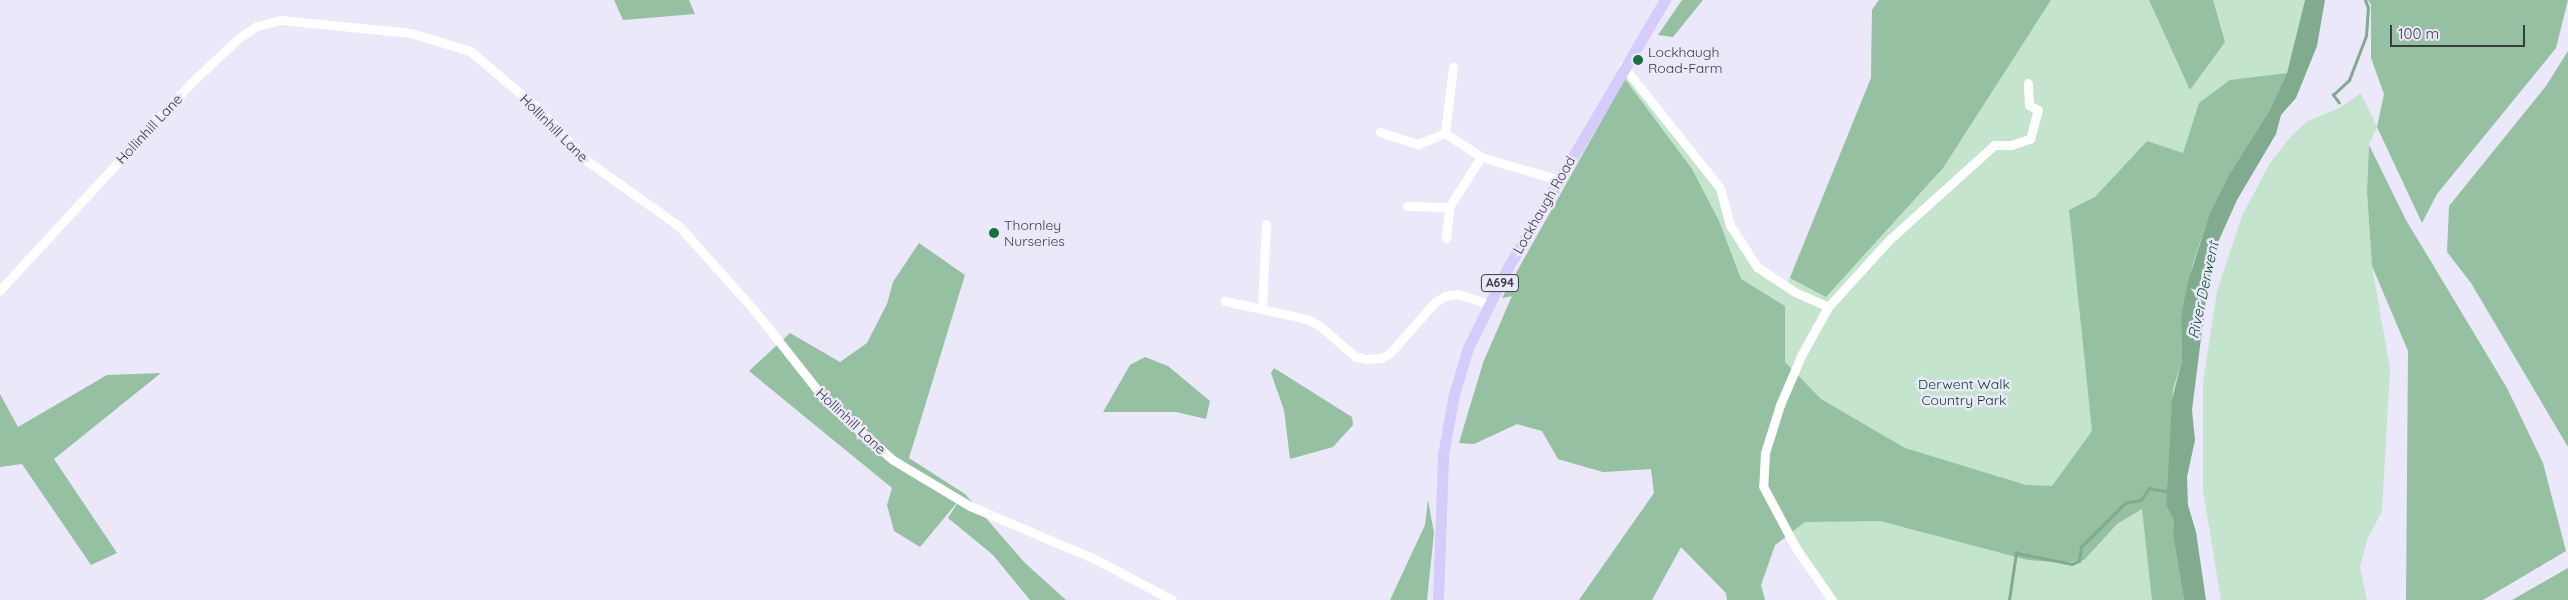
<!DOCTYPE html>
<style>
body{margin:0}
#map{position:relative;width:2568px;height:600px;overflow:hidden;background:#ebe8fa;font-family:Quicksand,sans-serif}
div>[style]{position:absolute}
.green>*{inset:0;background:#c5e4ce}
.forest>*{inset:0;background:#95c0a2}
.water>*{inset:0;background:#81ab8e}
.stream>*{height:2.5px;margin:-1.25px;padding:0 1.25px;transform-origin:1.25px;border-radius:1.25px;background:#81ab8e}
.minor>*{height:9px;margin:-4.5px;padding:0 4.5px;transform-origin:4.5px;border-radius:4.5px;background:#fff}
.major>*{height:11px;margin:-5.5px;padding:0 5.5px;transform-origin:5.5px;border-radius:5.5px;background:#d5ccfb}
.dots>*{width:14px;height:14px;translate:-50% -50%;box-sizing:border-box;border:2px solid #ebe8fa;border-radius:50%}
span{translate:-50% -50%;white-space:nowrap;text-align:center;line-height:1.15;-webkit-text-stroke:5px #ebe8fa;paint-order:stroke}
.shield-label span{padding:1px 4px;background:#ebe8fa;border:1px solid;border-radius:4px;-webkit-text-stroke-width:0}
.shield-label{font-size:12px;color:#3c3b42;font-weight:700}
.poi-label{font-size:14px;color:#3c3b42}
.left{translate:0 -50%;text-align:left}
.street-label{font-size:14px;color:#3c3b42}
.park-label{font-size:14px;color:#093e22}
.water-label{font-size:15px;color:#0c542f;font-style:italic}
.scale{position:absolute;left:2390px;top:25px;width:135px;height:22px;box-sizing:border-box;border:2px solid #3c3b42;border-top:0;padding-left:6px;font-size:15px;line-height:18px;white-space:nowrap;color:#3c3b42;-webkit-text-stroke:4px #ebe8fa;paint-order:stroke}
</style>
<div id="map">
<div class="green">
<i style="clip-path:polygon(1879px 0,2305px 0,2287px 73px,2269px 111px,2210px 212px,2173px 515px,2184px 600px,1832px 600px,1788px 534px,1775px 545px,1761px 585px,1726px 593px,1681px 547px,1652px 600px,1579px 600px,1654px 493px,1651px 469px,1603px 472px,1558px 459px,1542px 431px,1517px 424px,1474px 444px,1459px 443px,1483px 363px,1512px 296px,1502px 298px,1629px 73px,1720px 188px,1730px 225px,1757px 267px,1786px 286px,1871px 78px,1872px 10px)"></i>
<i style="clip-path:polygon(2361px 93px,2377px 127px,2369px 145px,2367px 192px,2372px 266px,2390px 369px,2382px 511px,2367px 540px,2360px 567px,2367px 600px,2221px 600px,2203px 490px,2203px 383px,2217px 291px,2242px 216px,2270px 163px,2292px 135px,2308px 121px,2341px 107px)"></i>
</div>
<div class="forest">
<i style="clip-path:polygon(614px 0,689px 0,695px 14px,623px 20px)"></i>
<i style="clip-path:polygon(1682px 0,1703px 0,1673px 37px,1658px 35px)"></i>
<i style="clip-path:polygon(1879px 0,2051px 0,1943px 168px,1826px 297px,1790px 278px,1871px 78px,1872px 10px)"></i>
<i style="clip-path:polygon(2149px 0,2213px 0,2225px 42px,2190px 90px)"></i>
<i style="clip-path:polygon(2368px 0,2568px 0,2556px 48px,2437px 194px,2422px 223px,2377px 127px,2384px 94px,2371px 58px,2371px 5px)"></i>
<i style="clip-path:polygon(2568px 51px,2568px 447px,2471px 283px,2447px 252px,2449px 206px,2546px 86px)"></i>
<i style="clip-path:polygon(2287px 73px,2269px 111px,2229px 175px,2210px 212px,2193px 263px,2181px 319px,2182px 360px,2173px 389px,2166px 505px,2174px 521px,2173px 535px,2184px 600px,2152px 600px,2142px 509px,2117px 524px,2084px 560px,2064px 563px,2028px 560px,1880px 521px,1805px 522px,1775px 545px,1761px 585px,1765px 600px,1727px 600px,1726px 593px,1681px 547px,1652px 600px,1579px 600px,1654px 493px,1651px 469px,1603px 472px,1558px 459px,1542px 431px,1517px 424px,1474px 444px,1459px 443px,1483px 363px,1512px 296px,1502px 298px,1625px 79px,1692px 169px,1719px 221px,1741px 279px,1785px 306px,1785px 362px,1821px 399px,1905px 448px,2026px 485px,2052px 486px,2092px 431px,2069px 210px,2095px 197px,2147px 141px,2183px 153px,2199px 103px,2230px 80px)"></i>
<i style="clip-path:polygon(2369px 145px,2406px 220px,2507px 388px,2543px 463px,2566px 551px,2483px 600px,2406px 600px,2408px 351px,2372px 266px,2367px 192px)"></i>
<i style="clip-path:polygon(919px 243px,965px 275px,909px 458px,965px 494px,1024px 562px,1066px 600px,1030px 600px,993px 555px,948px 518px,960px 499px,920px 547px,894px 531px,887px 505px,892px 488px,749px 371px,790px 333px,840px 362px,867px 343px,887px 304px,893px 282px)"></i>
<i style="clip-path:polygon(1145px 357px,1168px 366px,1210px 401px,1206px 419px,1176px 412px,1103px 412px,1130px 365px)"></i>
<i style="clip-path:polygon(1274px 368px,1352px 417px,1353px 425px,1333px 447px,1290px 459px,1284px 410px,1271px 373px)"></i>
<i style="clip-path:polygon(161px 373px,54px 459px,117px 553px,91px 565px,22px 464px,0 467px,0 394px,18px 427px,107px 375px)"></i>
<i style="clip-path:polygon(1428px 500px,1434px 533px,1427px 600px,1390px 600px,1425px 525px)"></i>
<i style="clip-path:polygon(2568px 568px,2568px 600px,2512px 600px)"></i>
</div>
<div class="water">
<i style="clip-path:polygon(2305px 0,2325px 0,2317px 46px,2296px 98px,2281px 115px,2276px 134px,2237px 200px,2219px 240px,2207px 291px,2192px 410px,2195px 440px,2187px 477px,2188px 505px,2196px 532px,2206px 600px,2184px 600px,2173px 535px,2174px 521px,2166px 505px,2172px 400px,2182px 360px,2181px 319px,2187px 285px,2210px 212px,2229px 175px,2269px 111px,2287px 73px)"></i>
</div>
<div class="stream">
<i style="left:2339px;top:103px;width:10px;rotate:-127deg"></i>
<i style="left:2333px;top:95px;width:22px;rotate:-43deg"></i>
<i style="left:2349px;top:80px;width:47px;rotate:-68.9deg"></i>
<i style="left:2366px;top:36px;width:28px;rotate:-86deg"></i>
<i style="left:2368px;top:8px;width:9px;rotate:-111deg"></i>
<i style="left:2009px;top:600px;width:48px;rotate:-81.5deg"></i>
<i style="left:2016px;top:553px;width:57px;rotate:11.1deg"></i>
<i style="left:2072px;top:564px;width:8px;rotate:-23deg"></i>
<i style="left:2079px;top:561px;width:14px;rotate:-82deg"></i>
<i style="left:2081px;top:547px;width:62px;rotate:-45deg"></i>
<i style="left:2125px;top:503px;width:16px;rotate:-11deg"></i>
<i style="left:2141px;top:500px;width:14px;rotate:-56deg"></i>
<i style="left:2149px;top:488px;width:20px;rotate:11deg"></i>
</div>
<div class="minor">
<i style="left:1623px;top:66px;width:156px;rotate:51.5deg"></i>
<i style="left:1720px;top:188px;width:38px;rotate:75deg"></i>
<i style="left:1730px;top:225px;width:50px;rotate:57.3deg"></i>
<i style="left:1757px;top:267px;width:45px;rotate:33.3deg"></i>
<i style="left:1795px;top:292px;width:36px;rotate:24deg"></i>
<i style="left:1828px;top:307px;width:56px;rotate:118.9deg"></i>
<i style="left:1801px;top:356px;width:53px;rotate:113.2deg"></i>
<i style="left:1780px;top:405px;width:50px;rotate:107.4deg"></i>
<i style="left:1765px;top:453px;width:33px;rotate:93deg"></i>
<i style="left:1763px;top:486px;width:70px;rotate:62deg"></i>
<i style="left:1796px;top:548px;width:63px;rotate:55.3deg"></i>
<i style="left:1453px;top:67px;width:66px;rotate:96.9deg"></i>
<i style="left:1445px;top:133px;width:43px;rotate:33.7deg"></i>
<i style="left:1380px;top:132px;width:40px;rotate:18deg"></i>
<i style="left:1418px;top:144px;width:29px;rotate:-22deg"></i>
<i style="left:1407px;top:206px;width:42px;rotate:1.4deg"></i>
<i style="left:1449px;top:207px;width:59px;rotate:-57.4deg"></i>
<i style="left:1481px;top:157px;width:81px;rotate:16.4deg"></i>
<i style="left:1446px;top:238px;width:31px;rotate:-84deg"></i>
<i style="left:0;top:290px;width:283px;rotate:-47.3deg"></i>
<i style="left:192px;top:82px;width:66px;rotate:-43.2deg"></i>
<i style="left:240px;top:37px;width:20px;rotate:-33deg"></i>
<i style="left:257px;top:26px;width:25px;rotate:-14deg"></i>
<i style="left:281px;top:20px;width:131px;rotate:5.7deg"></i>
<i style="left:411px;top:33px;width:62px;rotate:17deg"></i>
<i style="left:470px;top:51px;width:92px;rotate:40.1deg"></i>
<i style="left:540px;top:110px;width:68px;rotate:47.4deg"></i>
<i style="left:586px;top:160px;width:114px;rotate:35.4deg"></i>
<i style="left:679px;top:226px;width:114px;rotate:48.2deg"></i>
<i style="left:755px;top:311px;width:115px;rotate:51.7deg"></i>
<i style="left:826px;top:401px;width:89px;rotate:41.4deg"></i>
<i style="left:893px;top:460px;width:90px;rotate:30.9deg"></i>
<i style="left:970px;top:506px;width:136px;rotate:23deg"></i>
<i style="left:1095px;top:559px;width:87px;rotate:28deg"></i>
<i style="left:1225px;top:301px;width:84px;rotate:12.4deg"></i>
<i style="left:1307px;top:319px;width:15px;rotate:28deg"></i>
<i style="left:1320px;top:326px;width:48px;rotate:40.7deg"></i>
<i style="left:1356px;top:357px;width:10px;rotate:11deg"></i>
<i style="left:1366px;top:359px;width:16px;rotate:-4deg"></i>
<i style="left:1382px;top:358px;width:9px;rotate:-32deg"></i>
<i style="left:1390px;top:353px;width:68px;rotate:-48.6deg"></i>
<i style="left:1435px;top:302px;width:12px;rotate:-31deg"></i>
<i style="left:1445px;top:296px;width:13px;rotate:-9deg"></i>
<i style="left:1458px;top:294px;width:33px;rotate:18deg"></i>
<i style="left:1828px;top:307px;width:91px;rotate:-47.7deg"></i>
<i style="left:1889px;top:240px;width:142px;rotate:-42.1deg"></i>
<i style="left:1994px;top:145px;width:17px"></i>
<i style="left:2011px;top:145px;width:20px;rotate:-18deg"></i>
<i style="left:2030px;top:139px;width:30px;rotate:-75deg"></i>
<i style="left:2038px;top:110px;width:10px;rotate:-151deg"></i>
<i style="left:2029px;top:105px;width:22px;rotate:-93deg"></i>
<i style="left:1262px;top:308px;width:84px;rotate:-87.3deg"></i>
</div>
<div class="major">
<i style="left:1438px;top:600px;width:145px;rotate:-88deg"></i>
<i style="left:1443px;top:455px;width:62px;rotate:-79.8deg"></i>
<i style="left:1454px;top:394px;width:48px;rotate:-73.1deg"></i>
<i style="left:1468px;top:348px;width:88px;rotate:-63.7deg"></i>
<i style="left:1507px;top:269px;width:312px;rotate:-59.6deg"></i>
</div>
<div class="dots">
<i style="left:1638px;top:60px;background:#1a6f42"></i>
<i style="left:994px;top:233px;background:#1a6f42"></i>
</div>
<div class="shield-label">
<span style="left:1500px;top:283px">A694</span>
</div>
<div class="poi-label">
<span class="left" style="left:1648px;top:60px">Lockhaugh<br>Road-Farm</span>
<span class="left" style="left:1004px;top:233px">Thornley<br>Nurseries</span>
</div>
<div class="street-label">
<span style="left:554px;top:128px;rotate:45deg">Hollinhill Lane</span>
<span style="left:149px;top:129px;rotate:-47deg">Hollinhill Lane</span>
<span style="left:1544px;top:205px;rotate:-60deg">Lockhaugh Road</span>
<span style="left:851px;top:421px;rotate:43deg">Hollinhill Lane</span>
</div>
<div class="park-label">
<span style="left:1964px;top:392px">Derwent Walk<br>Country Park</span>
</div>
<div class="water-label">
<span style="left:2203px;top:290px;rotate:-78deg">River Derwent</span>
</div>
<div class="scale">100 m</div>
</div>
